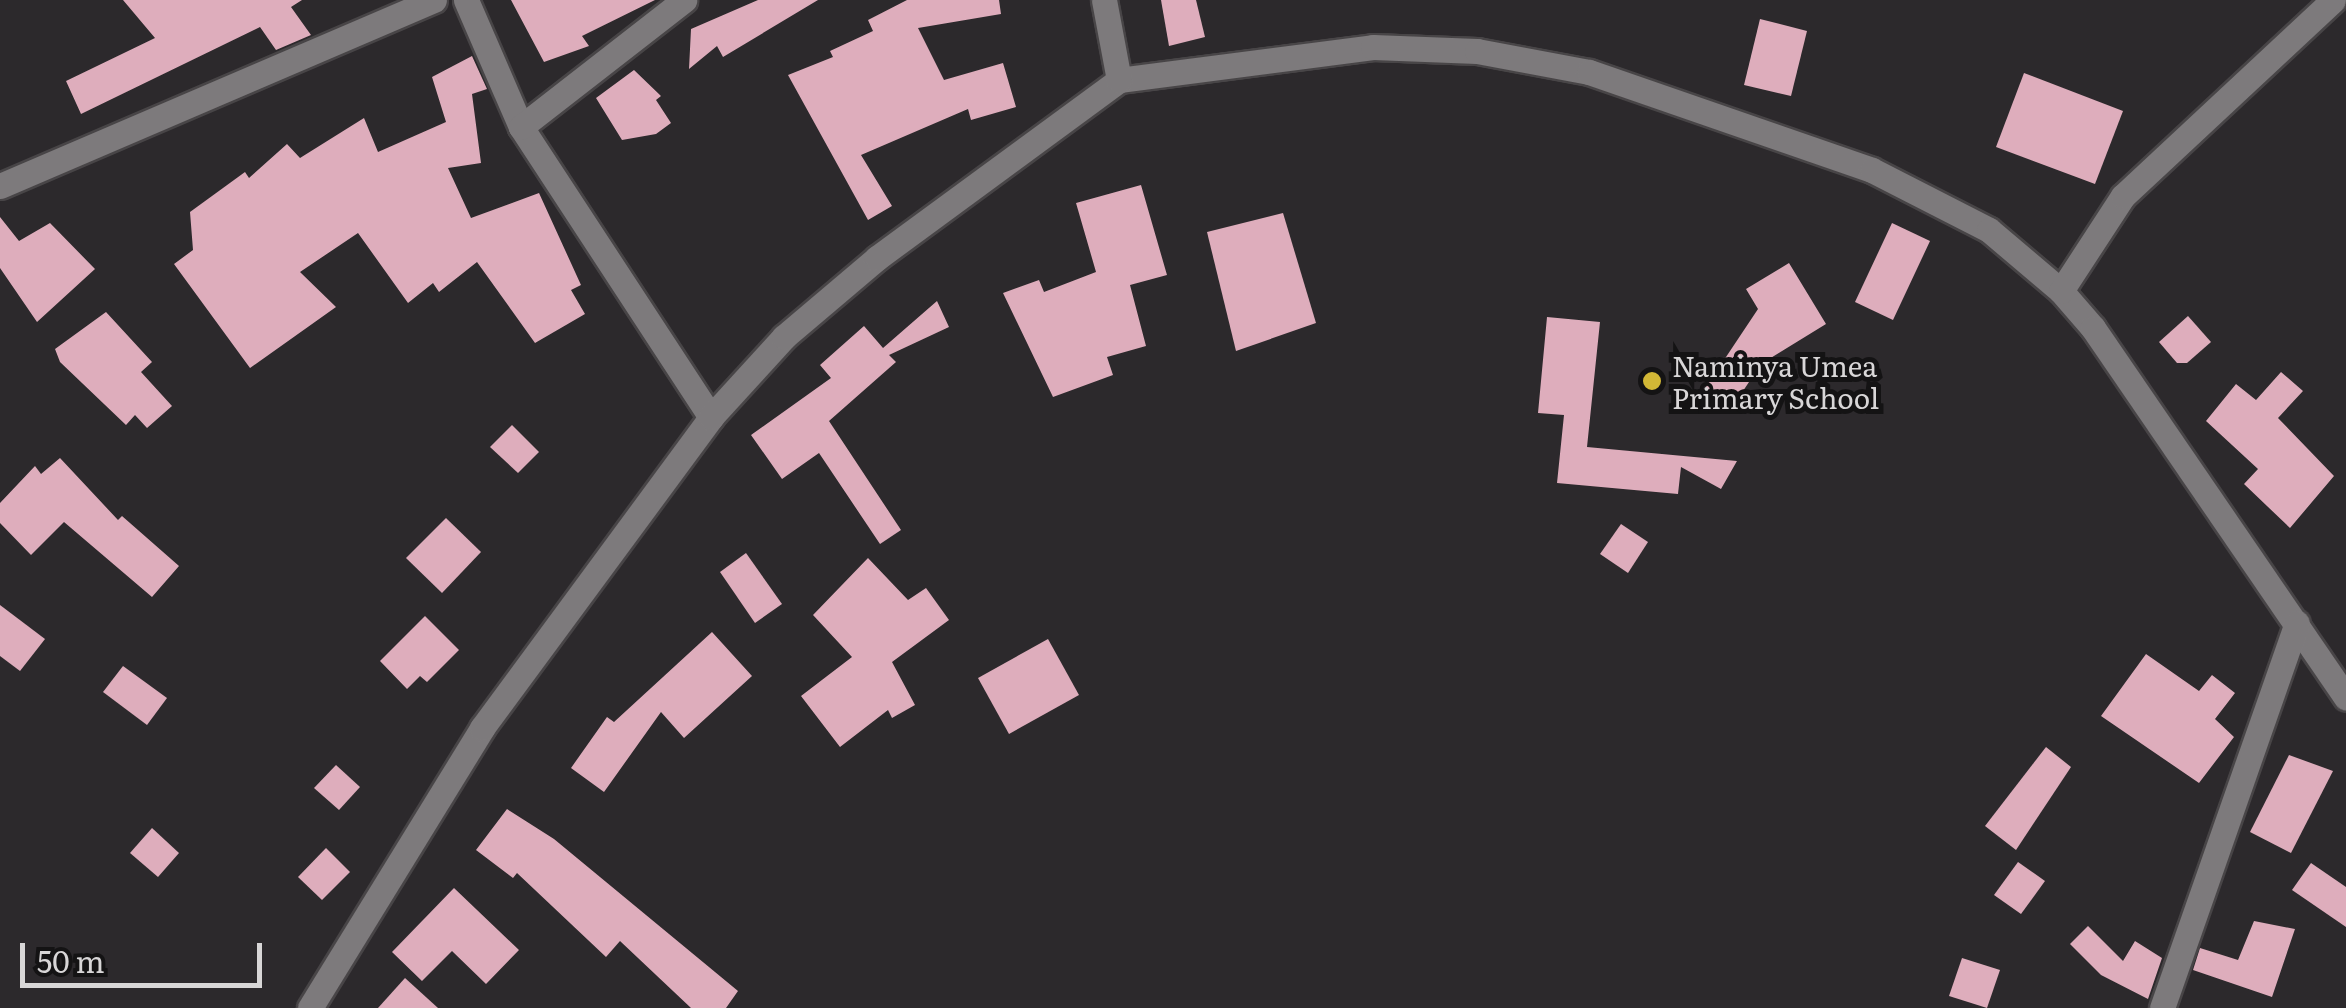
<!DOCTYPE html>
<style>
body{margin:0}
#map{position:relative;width:2346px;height:1008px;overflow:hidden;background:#2c292c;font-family:Literata,serif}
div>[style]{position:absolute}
.building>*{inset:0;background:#deadbc}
.roads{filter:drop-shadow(2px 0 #484547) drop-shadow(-2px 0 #484547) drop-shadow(0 2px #484547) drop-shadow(0 -2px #484547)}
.street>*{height:25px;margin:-12.5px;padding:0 12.5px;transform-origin:12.5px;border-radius:12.5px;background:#7d7a7c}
.dots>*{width:28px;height:28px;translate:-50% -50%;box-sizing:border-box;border:5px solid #141314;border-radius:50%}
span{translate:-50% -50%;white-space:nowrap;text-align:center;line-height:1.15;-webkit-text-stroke:10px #141314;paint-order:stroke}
.poi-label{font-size:28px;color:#d8d6d7}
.left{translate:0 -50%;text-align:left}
.scale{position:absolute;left:20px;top:943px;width:242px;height:45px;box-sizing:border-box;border:5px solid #d8d6d7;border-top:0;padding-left:12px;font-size:30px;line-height:35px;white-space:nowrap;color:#d8d6d7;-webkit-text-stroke:8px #141314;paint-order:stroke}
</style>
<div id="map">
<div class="building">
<i style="clip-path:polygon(123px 0,302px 0,291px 7px,311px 35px,276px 50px,260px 27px,81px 114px,66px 81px,155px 38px)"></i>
<i style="clip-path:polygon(511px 0,655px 0,582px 36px,589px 46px,544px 62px)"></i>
<i style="clip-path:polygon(758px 0,818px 0,723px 57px,717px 46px,689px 69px,691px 29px)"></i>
<i style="clip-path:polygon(907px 0,999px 0,1001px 14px,918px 28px,944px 80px,1003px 63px,1016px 107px,971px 120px,968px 109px,861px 155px,892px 206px,868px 220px,788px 75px,833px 57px,830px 51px,873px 31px,868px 20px)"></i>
<i style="clip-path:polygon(1161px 0,1196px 0,1205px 37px,1169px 46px)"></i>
<i style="clip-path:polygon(1760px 19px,1807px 31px,1791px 96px,1744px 85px)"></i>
<i style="clip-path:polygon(472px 56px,487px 89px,472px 94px,481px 163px,448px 168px,471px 218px,539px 193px,581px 285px,571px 290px,585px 314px,535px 343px,477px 262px,439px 292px,433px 283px,408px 303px,358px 233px,300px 272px,336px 307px,250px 368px,174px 264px,193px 250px,190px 212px,245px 172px,249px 178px,287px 144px,300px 158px,364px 118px,378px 152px,446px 122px,432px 77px)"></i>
<i style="clip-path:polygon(634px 70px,661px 96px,656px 100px,671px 123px,656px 134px,622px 140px,596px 98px)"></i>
<i style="clip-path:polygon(2024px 73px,2123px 111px,2095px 184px,1996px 147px)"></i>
<i style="clip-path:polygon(1141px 185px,1167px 275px,1130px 285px,1146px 346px,1107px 357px,1113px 375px,1053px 397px,1003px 293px,1039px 280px,1044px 292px,1096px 272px,1076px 203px)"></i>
<i style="clip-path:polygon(1283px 213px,1316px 323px,1236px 351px,1207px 232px)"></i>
<i style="clip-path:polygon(0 217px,19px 241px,50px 223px,95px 269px,37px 322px,0 268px)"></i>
<i style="clip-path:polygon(1892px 223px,1930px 241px,1893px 320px,1855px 302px)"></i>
<i style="clip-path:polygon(1789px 263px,1826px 324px,1761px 364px,1731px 409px,1704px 390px,1758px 309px,1746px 289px)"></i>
<i style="clip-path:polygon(937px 301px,949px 327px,889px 355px,896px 362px,829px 421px,901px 530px,880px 544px,819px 453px,782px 479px,751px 435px,831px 378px,820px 365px,864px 326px,883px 348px)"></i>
<i style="clip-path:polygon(106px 312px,152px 362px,141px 372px,172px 406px,147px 428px,135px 415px,126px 425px,60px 362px,55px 349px)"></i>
<i style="clip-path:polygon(2188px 316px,2211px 342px,2187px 363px,2177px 363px,2159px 342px)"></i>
<i style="clip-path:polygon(1547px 317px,1600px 322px,1587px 447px,1737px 461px,1721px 489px,1681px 467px,1678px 494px,1557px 483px,1564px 415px,1538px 413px)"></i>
<i style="clip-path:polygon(2281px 372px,2303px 391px,2278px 418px,2334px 476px,2290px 528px,2244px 484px,2258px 469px,2206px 421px,2236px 384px,2256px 400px)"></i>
<i style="clip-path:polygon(512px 425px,539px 452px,518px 473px,490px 447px)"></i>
<i style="clip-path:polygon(60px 458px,118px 520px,122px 516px,179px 566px,152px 597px,64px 522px,31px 555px,0 523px,0 503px,35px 466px,41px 474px)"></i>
<i style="clip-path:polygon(446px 518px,481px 552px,442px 593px,406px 558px)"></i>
<i style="clip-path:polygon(1621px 524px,1648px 542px,1628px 573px,1600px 554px)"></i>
<i style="clip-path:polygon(746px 553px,782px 604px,755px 623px,720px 572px)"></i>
<i style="clip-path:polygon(868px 558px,908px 600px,926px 588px,949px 620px,892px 662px,915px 705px,892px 718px,888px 710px,840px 747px,801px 696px,852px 657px,813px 615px)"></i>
<i style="clip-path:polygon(0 605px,45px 639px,20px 671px,0 656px)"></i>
<i style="clip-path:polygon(425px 616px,459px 650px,427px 682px,420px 676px,407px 689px,380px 661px)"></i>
<i style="clip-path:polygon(712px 632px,752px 676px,684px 738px,661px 712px,604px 792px,571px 768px,607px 717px,614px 722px)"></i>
<i style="clip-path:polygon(1048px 639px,1079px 695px,1009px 734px,978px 678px)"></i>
<i style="clip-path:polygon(2146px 654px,2199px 691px,2212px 675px,2235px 693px,2215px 719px,2234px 737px,2199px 783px,2101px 716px)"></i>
<i style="clip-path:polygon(123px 666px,167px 698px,147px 725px,103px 692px)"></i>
<i style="clip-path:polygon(2046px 747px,2071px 767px,2016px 850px,1985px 826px)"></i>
<i style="clip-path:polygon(2289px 755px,2333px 771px,2291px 853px,2250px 832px)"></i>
<i style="clip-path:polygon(336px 765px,360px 787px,339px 810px,314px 788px)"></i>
<i style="clip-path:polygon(507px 809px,554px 839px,738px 991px,726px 1008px,691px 1008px,620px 941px,606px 957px,517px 873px,513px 878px,476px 850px)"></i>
<i style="clip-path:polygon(152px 828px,179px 853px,158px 877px,130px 853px)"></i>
<i style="clip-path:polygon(326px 848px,350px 872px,322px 900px,298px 877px)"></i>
<i style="clip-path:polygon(2018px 862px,2045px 881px,2021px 914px,1994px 895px)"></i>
<i style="clip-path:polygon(2311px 863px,2346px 887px,2346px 927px,2292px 890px)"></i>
<i style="clip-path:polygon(454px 888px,519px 950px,486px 984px,452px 951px,422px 981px,392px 952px)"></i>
<i style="clip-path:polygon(2254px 921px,2295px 929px,2272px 997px,2193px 970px,2200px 948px,2238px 960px)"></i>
<i style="clip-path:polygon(2088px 926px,2123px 961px,2135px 941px,2162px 958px,2148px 999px,2101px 975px,2070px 944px)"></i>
<i style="clip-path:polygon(1962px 958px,2000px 970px,1987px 1008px,1949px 996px)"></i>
<i style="clip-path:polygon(405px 978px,438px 1008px,378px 1008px)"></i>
</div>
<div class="roads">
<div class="street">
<i style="left:466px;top:0;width:138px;rotate:66.6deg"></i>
<i style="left:521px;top:127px;width:347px;rotate:56.8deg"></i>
<i style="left:1119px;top:80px;width:256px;rotate:-7.4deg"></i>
<i style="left:1373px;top:47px;width:104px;rotate:2.2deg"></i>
<i style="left:1477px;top:51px;width:114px;rotate:10.6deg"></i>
<i style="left:1589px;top:72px;width:299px;rotate:19.1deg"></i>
<i style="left:1872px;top:170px;width:131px;rotate:27.1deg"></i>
<i style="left:1989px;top:230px;width:94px;rotate:40.3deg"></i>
<i style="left:2061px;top:291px;width:49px;rotate:49.1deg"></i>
<i style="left:2093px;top:328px;width:448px;rotate:55.6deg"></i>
<i style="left:521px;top:127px;width:207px;rotate:-37.9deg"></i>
<i style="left:0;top:186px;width:472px;rotate:-23.2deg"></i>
<i style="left:2061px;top:291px;width:113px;rotate:-56.9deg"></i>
<i style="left:2123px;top:196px;width:287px;rotate:-43deg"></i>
<i style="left:310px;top:1008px;width:329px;rotate:-58.4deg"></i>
<i style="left:482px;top:728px;width:386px;rotate:-53.6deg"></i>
<i style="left:711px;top:417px;width:108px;rotate:-47.6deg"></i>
<i style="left:784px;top:337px;width:122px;rotate:-40.3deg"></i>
<i style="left:877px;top:258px;width:300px;rotate:-36.3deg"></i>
<i style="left:1119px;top:80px;width:81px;rotate:-100.6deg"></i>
<i style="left:2162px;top:1008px;width:408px;rotate:-70.7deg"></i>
</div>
</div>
<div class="dots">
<i style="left:1652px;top:381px;background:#d2b736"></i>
</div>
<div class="poi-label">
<span class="left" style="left:1672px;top:381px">Naminya Umea<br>Primary School</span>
</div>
<div class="scale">50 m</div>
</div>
